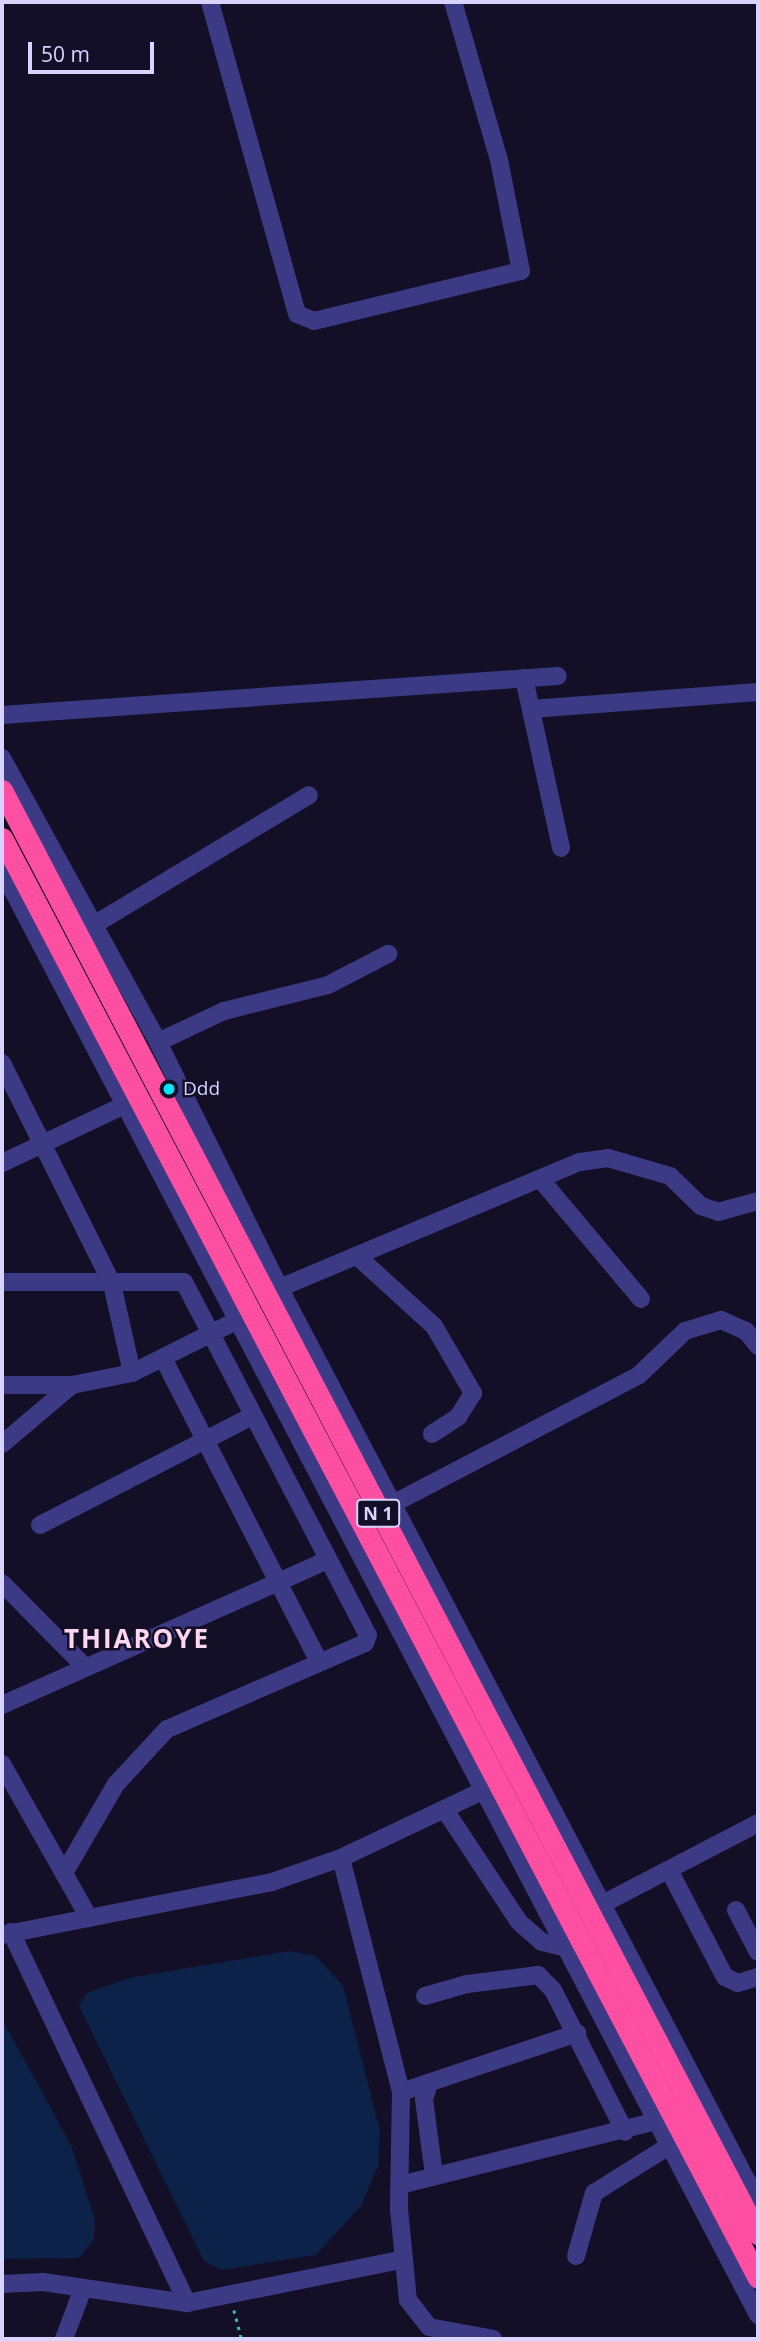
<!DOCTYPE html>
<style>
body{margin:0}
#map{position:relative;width:760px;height:2341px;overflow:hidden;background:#130f26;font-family:"Open Sans",sans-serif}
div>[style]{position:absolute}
.water>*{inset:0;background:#0c2248}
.path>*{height:2.5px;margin-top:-1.25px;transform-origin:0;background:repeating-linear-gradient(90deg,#2fb8b0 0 3.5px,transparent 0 8.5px)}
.minor>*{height:18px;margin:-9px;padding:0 9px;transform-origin:9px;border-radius:9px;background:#3d3a85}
.highway>*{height:21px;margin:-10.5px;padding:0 10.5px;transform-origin:10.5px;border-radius:10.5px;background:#ff4fa3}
.dots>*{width:19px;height:19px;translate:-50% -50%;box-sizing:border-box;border:4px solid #130f26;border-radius:50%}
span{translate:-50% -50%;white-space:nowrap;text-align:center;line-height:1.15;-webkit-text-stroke:5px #130f26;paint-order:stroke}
.shield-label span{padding:2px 5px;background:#130f26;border:2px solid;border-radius:5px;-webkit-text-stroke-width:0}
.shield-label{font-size:18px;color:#d9d4ff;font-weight:700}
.poi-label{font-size:19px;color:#d9d4ff}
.left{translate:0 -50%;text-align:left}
.district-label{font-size:26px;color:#ffd6f0;font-weight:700;letter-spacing:2px}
.frame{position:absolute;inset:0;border:4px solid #d9d4ff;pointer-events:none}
.scale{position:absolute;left:28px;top:42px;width:126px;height:32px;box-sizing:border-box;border:4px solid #d9d4ff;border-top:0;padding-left:9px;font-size:21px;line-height:24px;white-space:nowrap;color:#d9d4ff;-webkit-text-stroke:5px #130f26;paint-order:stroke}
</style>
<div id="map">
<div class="water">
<i style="clip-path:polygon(289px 1951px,316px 1956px,343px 1986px,380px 2131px,378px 2166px,361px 2206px,316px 2255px,221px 2270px,204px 2261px,79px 2006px,87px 1993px,129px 1978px)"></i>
<i style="clip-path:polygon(2px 2019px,71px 2145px,95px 2220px,94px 2239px,79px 2258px,2px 2259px)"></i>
</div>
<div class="path">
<i style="left:234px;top:2310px;width:30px;rotate:75deg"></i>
</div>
<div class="minor">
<i style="left:210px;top:2px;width:324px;rotate:74.4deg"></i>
<i style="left:297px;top:314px;width:18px;rotate:22deg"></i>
<i style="left:314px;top:321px;width:213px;rotate:-13.6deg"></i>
<i style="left:521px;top:271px;width:113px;rotate:-101.2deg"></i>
<i style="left:499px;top:160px;width:165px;rotate:-106.2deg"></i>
<i style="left:524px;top:678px;width:174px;rotate:77.7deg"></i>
<i style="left:531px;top:709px;width:228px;rotate:-4.3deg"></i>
<i style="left:2px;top:715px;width:557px;rotate:-4.01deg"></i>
<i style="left:2px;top:758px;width:324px;rotate:61.2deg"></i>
<i style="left:158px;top:1042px;width:273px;rotate:63.7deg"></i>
<i style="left:279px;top:1287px;width:1033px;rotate:62.37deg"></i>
<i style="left:2px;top:870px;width:1631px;rotate:62.38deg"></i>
<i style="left:87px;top:929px;width:259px;rotate:-31.1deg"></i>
<i style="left:158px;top:1042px;width:73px;rotate:-25.2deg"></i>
<i style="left:224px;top:1011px;width:107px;rotate:-14deg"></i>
<i style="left:328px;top:985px;width:68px;rotate:-27.3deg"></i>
<i style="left:2px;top:1063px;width:247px;rotate:63.5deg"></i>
<i style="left:112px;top:1284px;width:91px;rotate:77.3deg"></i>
<i style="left:2px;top:1163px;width:147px;rotate:-25.3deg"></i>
<i style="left:542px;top:1181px;width:154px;rotate:50deg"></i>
<i style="left:357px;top:1256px;width:104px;rotate:42.3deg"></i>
<i style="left:434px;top:1326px;width:78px;rotate:59.8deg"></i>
<i style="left:473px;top:1393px;width:28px;rotate:122deg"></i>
<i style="left:458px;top:1417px;width:31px;rotate:147deg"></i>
<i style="left:2px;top:1282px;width:182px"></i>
<i style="left:184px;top:1282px;width:398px;rotate:62.5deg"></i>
<i style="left:368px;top:1635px;width:9px;rotate:111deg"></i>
<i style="left:365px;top:1643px;width:216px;rotate:156.5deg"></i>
<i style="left:167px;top:1729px;width:75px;rotate:132.8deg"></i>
<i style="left:116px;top:1784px;width:99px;rotate:120.2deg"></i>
<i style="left:270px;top:1292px;width:336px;rotate:-22.8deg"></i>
<i style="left:580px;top:1162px;width:28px;rotate:-8deg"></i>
<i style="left:608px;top:1158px;width:65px;rotate:16.2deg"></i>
<i style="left:670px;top:1176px;width:43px;rotate:44.1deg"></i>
<i style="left:701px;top:1206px;width:18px;rotate:19deg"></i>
<i style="left:718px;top:1212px;width:41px;rotate:-15.4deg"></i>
<i style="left:164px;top:1360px;width:339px;rotate:62.8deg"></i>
<i style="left:2px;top:1385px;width:70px"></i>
<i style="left:72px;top:1385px;width:61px;rotate:-11.3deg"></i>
<i style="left:132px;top:1373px;width:127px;rotate:-26.6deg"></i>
<i style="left:2px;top:1444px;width:92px;rotate:-40.1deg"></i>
<i style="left:383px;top:1509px;width:289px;rotate:-27.6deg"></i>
<i style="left:639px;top:1375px;width:64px;rotate:-43.7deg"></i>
<i style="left:685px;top:1331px;width:38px;rotate:-17deg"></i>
<i style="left:721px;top:1320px;width:27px;rotate:24deg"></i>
<i style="left:746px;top:1331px;width:19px;rotate:51deg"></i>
<i style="left:40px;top:1525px;width:238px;rotate:-27.2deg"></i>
<i style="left:2px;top:1583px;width:118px;rotate:45.3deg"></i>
<i style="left:2px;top:1705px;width:357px;rotate:-24deg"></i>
<i style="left:2px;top:1764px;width:177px;rotate:60.5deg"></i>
<i style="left:445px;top:1810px;width:134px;rotate:56.5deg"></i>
<i style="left:519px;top:1922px;width:30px;rotate:41deg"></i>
<i style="left:542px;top:1942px;width:23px;rotate:13deg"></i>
<i style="left:341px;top:1858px;width:242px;rotate:75.6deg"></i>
<i style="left:401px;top:2092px;width:117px;rotate:91deg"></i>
<i style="left:399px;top:2209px;width:91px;rotate:84.4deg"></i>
<i style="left:408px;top:2300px;width:34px;rotate:52deg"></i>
<i style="left:429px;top:2327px;width:65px;rotate:10.6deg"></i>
<i style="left:669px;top:1870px;width:121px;rotate:62.4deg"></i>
<i style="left:725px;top:1977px;width:14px;rotate:25deg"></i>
<i style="left:738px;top:1983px;width:21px;rotate:-17deg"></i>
<i style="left:591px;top:1910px;width:188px;rotate:-27.5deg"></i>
<i style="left:736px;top:1910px;width:47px;rotate:62.4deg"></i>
<i style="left:11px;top:1932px;width:411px;rotate:64.6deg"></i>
<i style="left:2px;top:1935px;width:275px;rotate:-11.1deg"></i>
<i style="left:272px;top:1882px;width:73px;rotate:-19.2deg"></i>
<i style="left:341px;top:1858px;width:156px;rotate:-25.4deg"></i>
<i style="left:425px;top:1996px;width:44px;rotate:-15.9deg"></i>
<i style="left:467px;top:1984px;width:72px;rotate:-7.2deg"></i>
<i style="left:538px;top:1975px;width:21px;rotate:45deg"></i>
<i style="left:553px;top:1990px;width:159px;rotate:63.1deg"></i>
<i style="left:429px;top:2083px;width:17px;rotate:107deg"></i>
<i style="left:424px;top:2099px;width:77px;rotate:82.5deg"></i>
<i style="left:401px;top:2092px;width:186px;rotate:-18.5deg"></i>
<i style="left:400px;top:2185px;width:264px;rotate:-14deg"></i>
<i style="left:576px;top:2256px;width:66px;rotate:-74.1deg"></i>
<i style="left:594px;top:2193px;width:89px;rotate:-32.1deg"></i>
<i style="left:2px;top:2284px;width:41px;rotate:-2.8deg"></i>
<i style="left:43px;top:2282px;width:146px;rotate:8.3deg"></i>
<i style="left:187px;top:2303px;width:218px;rotate:-11.4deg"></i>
<i style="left:64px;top:2339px;width:51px;rotate:-69.4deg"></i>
</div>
<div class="highway">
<i style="left:2px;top:790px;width:1630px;rotate:62.37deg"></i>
<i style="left:2px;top:838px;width:1626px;rotate:62.3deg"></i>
</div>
<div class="dots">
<i style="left:169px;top:1089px;background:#00e5ff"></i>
</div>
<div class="shield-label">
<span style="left:378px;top:1513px">N 1</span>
</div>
<div class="poi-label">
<span class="left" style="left:183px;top:1089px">Ddd</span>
</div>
<div class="district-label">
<span style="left:137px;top:1639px">THIAROYE</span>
</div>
<div class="frame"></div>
<div class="scale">50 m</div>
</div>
